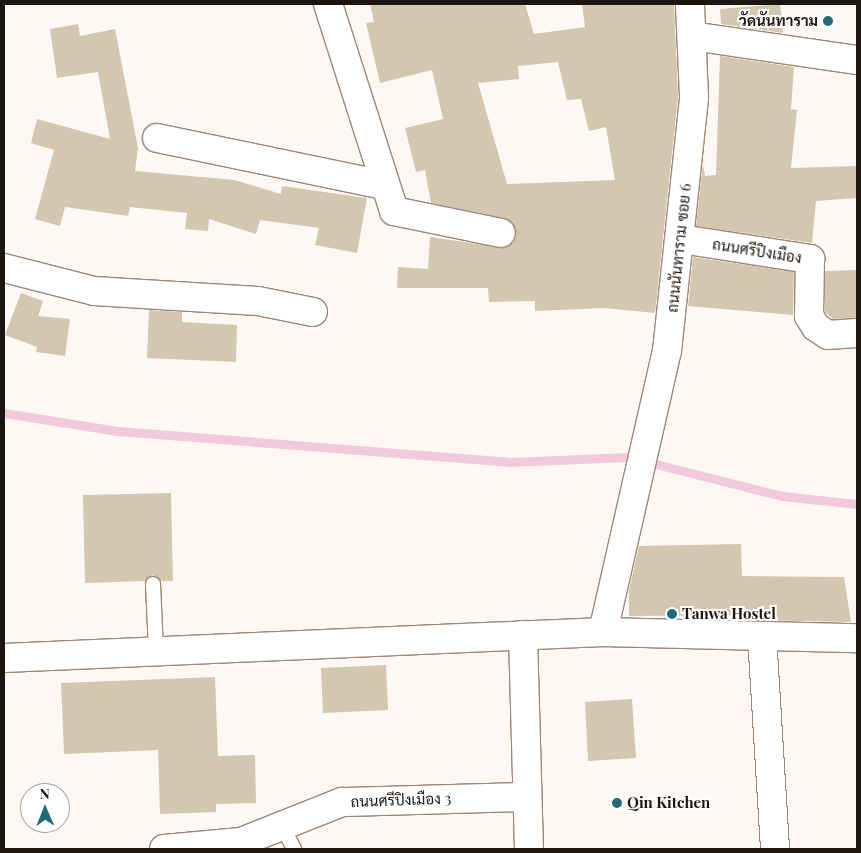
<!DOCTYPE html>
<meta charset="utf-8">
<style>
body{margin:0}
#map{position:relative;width:861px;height:853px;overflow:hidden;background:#fdf8f4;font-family:"Playfair Display",Sarabun,serif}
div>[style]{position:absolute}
.stream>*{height:9px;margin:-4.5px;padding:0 4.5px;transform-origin:4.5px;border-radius:4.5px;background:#f3cadb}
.building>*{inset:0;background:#d3c7af}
.roads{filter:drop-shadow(1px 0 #9e8678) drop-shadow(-1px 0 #9e8678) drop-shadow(0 1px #9e8678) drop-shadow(0 -1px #9e8678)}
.service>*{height:14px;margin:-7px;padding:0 7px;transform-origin:7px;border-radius:7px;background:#fff}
.minor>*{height:28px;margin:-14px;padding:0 14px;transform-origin:14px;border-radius:14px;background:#fff}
.dots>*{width:14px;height:14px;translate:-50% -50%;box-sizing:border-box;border:2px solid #fff;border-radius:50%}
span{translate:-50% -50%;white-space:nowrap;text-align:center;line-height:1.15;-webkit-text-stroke:4px #fff;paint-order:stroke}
.poi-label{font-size:15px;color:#1d150f;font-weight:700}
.right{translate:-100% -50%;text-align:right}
.left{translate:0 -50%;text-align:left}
.street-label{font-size:15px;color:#1d150f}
.frame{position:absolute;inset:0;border:5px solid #1d150f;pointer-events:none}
.north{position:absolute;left:20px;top:783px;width:50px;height:50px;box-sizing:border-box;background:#fff;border:1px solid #a5a19f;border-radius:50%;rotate:359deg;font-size:14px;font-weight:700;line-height:20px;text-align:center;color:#1d150f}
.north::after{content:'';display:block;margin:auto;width:18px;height:22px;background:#216b75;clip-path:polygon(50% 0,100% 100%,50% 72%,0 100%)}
</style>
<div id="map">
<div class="stream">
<i style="left:4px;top:413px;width:115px;rotate:9deg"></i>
<i style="left:118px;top:431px;width:392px;rotate:4.5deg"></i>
<i style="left:509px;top:462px;width:119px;rotate:-2.4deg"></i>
<i style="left:628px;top:457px;width:159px;rotate:14.2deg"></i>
<i style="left:782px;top:496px;width:75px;rotate:6.1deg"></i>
</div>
<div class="building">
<i style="clip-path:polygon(evenodd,370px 4px,525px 4px,534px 34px,585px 27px,582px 4px,674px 4px,678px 97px,655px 313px,604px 308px,535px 311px,535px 301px,489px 302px,488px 288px,397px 288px,398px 267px,428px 269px,430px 237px,505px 248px,513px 243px,516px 229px,504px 218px,431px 203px,425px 170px,416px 172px,405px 128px,443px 119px,432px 70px,380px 83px,366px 23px,374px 22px,370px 4px,558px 62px,567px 100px,581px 99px,589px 131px,606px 127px,615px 180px,507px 184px,478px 83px,519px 79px,518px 66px,558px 62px)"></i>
<i style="clip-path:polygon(780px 4px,783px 33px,721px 24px,720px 9px)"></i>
<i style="clip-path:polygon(78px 24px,80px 36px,115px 29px,138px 148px,135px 171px,235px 180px,281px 194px,282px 186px,367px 198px,357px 253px,315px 245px,319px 228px,260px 220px,256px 234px,209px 219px,208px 231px,185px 229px,187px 213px,130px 207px,128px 216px,65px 207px,60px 226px,35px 219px,54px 150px,31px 143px,37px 119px,110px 139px,98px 72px,57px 78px,50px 29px)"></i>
<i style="clip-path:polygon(720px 56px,794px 67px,791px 109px,797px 110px,791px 168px,857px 166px,857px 198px,816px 201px,812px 243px,696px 226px,703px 164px,705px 176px,716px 175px)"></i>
<i style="clip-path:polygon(693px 257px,794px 272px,793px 315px,688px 306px)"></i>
<i style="clip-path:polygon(857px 270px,857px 318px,833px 319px,825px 312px,825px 271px)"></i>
<i style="clip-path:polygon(21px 293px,43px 301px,38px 316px,70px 319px,65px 356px,36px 352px,37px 347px,5px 335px)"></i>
<i style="clip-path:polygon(149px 310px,182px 312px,182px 322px,237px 325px,236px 362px,147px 358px)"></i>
<i style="clip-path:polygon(171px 493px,173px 581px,161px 581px,153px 575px,145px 581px,85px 583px,83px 495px)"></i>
<i style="clip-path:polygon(741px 544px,742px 576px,844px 577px,851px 622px,751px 620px,751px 615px,629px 616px,629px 590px,639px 546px)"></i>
<i style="clip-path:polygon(386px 665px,388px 710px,323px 713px,321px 668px)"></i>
<i style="clip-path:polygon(215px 677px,218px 756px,255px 755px,256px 803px,216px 804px,216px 812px,160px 814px,158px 750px,64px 754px,61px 683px)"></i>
<i style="clip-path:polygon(632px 699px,636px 758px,588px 761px,585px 702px)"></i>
</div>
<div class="roads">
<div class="service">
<i style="left:153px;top:584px;width:67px;rotate:87.4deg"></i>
<i style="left:283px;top:828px;width:24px;rotate:62deg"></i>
</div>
<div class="minor">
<i style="left:328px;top:4px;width:217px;rotate:72.3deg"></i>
<i style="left:394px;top:211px;width:109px;rotate:11.6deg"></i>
<i style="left:692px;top:36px;width:167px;rotate:8.3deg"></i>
<i style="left:157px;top:138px;width:231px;rotate:11.7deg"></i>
<i style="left:681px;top:239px;width:131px;rotate:8.8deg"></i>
<i style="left:810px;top:259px;width:57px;rotate:91deg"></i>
<i style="left:809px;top:316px;width:13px;rotate:58deg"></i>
<i style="left:816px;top:327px;width:14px;rotate:34deg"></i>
<i style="left:828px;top:335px;width:29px;rotate:-4deg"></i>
<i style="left:4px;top:268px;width:93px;rotate:14.3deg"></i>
<i style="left:94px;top:291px;width:164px;rotate:3.5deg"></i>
<i style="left:258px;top:301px;width:56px;rotate:11.3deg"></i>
<i style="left:603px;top:632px;width:288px;rotate:-77.2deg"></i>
<i style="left:667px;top:351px;width:255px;rotate:-83.9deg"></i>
<i style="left:694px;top:97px;width:93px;rotate:-92.5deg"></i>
<i style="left:523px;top:635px;width:214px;rotate:88.4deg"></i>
<i style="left:762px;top:636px;width:213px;rotate:86.5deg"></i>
<i style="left:4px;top:658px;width:600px;rotate:-2.49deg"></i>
<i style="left:603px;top:632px;width:254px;rotate:1.4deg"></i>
<i style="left:164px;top:849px;width:77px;rotate:-5.2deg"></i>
<i style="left:241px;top:842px;width:109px;rotate:-21.6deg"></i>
<i style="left:342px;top:802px;width:184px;rotate:-1.6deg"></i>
</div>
</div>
<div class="dots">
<i style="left:828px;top:21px;background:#216b75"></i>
<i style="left:672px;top:614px;background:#216b75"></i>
<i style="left:617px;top:803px;background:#216b75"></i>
</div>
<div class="poi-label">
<span class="right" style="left:818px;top:21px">วัดนันทาราม</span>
<span class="left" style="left:682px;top:614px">Tanwa Hostel</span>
<span class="left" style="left:627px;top:803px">Qin Kitchen</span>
</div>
<div class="street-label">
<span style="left:679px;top:248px;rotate:-84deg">ถนนนันทาราม ซอย 6</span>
<span style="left:757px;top:251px;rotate:9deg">ถนนศรีปิงเมือง</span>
<span style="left:401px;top:800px;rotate:-2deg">ถนนศรีปิงเมือง 3</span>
</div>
<div class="frame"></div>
<div class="north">N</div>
</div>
